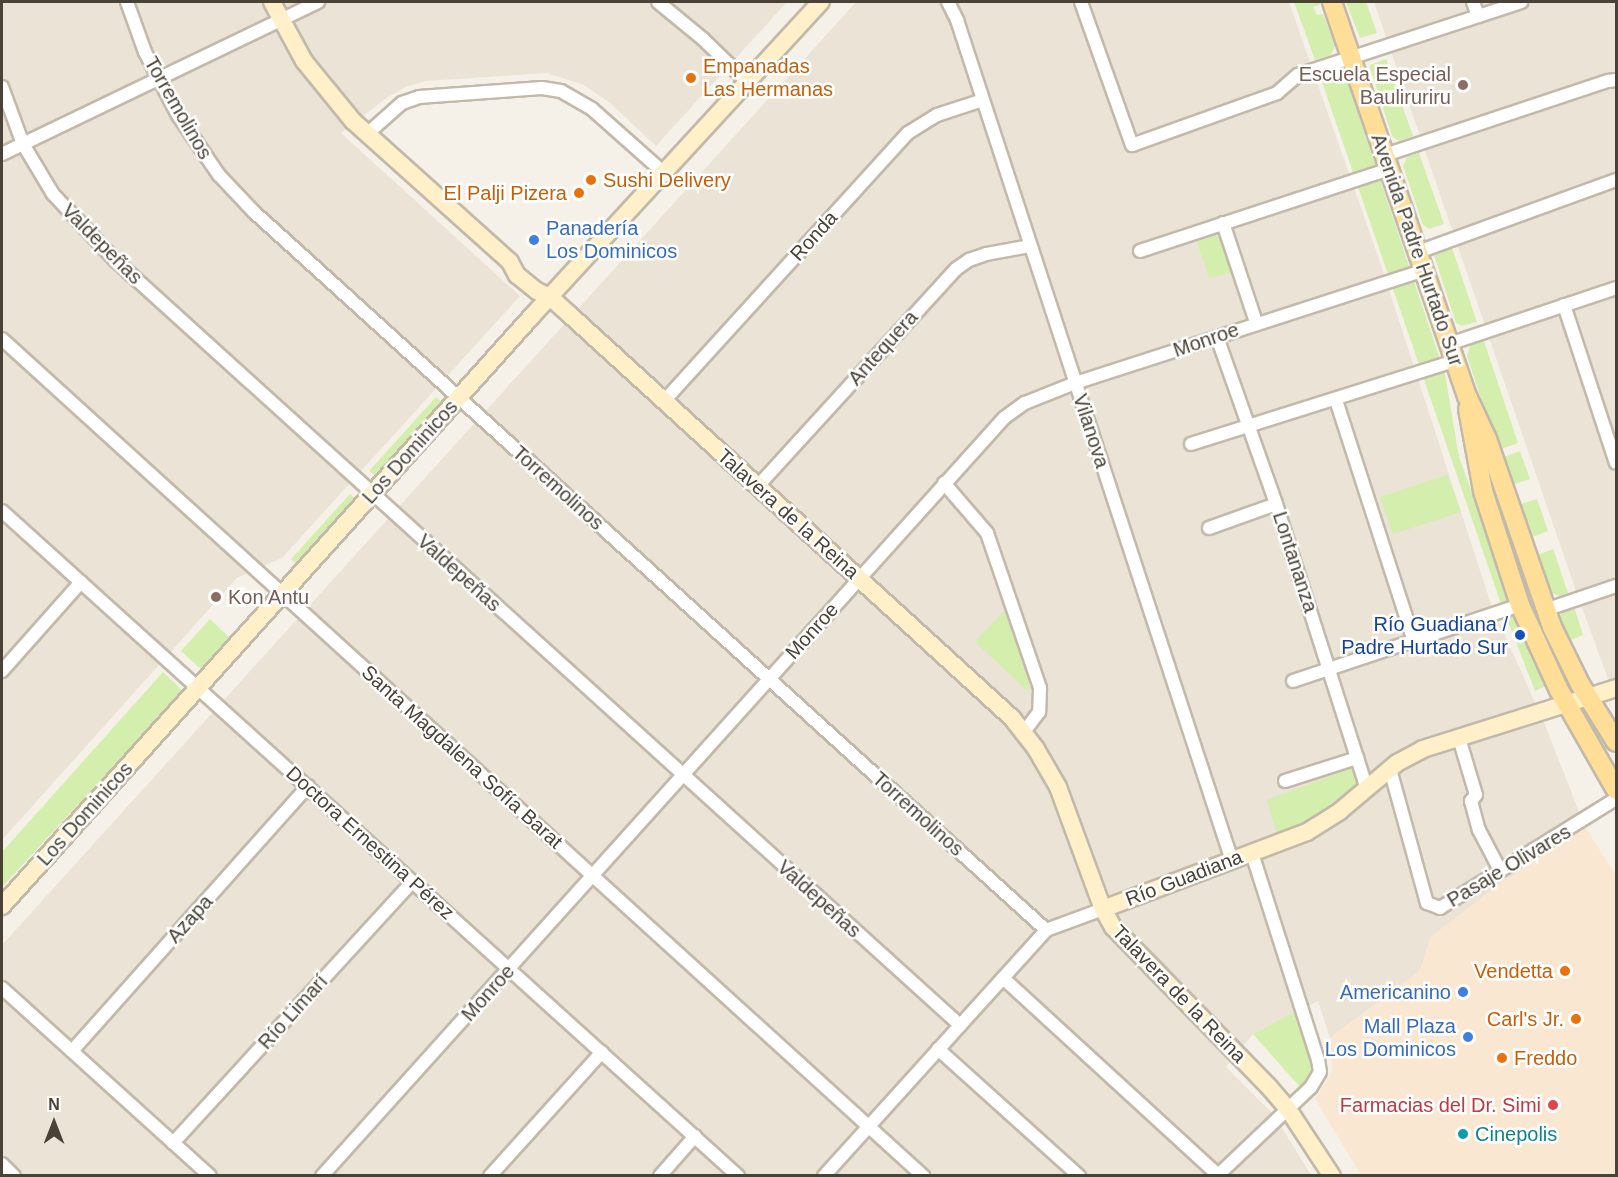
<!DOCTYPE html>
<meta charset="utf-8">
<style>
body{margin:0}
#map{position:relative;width:1618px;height:1177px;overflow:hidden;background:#f6f1e8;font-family:Arial,sans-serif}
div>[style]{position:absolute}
.residential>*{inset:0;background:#eae3d6}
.commercial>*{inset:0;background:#f9e7d2}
.green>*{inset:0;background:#d3eead}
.roads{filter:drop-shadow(2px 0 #c2b9aa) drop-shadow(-2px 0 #c2b9aa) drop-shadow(0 2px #c2b9aa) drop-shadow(0 -2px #c2b9aa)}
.street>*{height:12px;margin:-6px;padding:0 6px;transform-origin:6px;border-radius:6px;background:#fff}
.secondary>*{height:16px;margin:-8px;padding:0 8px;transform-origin:8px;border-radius:8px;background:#fff0c9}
.primary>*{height:18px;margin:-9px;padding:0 9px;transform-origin:9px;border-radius:9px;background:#ffde98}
.dots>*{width:16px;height:16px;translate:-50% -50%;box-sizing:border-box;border:3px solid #fff;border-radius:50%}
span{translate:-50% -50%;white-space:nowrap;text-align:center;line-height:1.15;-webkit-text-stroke:5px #fff;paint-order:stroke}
.food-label{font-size:20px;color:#c56008}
.left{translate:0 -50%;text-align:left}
.right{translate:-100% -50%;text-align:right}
.education-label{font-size:20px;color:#785e54}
.street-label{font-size:20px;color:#4a4236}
.shop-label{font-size:20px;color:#366cbe}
.transit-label{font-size:20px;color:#164399}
.health-label{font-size:20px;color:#be3a42}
.culture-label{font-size:20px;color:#0d838f}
.frame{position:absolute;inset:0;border:3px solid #4a4236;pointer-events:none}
.north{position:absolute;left:24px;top:1093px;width:60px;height:60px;-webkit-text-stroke:4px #fff;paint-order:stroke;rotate:0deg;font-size:16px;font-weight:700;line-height:24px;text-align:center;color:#4a4236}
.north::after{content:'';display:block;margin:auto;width:21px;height:27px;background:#4a4236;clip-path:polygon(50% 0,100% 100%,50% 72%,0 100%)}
</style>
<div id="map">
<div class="residential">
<i style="clip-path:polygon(2px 2px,787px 2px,656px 146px,610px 103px,584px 85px,547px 73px,426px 81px,405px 87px,385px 99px,341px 133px,520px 296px,282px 558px,237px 578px,2px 840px)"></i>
<i style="clip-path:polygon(856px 2px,1289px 2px,1381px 265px,1491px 604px,1545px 725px,1585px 827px,1496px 887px,1431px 937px,1420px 971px,1330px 1038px,1318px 1001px,1253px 1034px,1226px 1067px,1274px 1115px,1311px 1175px,2px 1176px,2px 945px)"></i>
<i style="clip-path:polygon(1374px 2px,1616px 2px,1616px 701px,1576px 591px)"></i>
</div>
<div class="commercial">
<i style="clip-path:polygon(1585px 827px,1616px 875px,1616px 1175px,1361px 1175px,1315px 1099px,1332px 1072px,1330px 1038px,1420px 971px,1431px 937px,1496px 887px)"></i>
</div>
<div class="green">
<i style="clip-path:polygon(1294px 2px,1319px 2px,1320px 5px,1313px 7px,1317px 15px,1323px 14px,1335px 45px,1331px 55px,1315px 60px)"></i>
<i style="clip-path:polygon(1346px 2px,1366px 2px,1377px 33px,1360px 38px)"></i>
<i style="clip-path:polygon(1386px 59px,1413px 136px,1399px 141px,1392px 136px,1370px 68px,1370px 65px)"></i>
<i style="clip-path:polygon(1336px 70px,1345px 74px,1445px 374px,1459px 457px,1511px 601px,1546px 686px,1535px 691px,1500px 601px,1320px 76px)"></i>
<i style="clip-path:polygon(1419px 153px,1444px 224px,1429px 229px,1423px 225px,1403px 166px,1407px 157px)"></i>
<i style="clip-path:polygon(1216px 235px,1221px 238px,1232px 272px,1209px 278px,1197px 242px)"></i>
<i style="clip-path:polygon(1451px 245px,1477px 322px,1461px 326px,1456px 323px,1433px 252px)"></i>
<i style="clip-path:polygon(1483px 338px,1518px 443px,1498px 450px,1467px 356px,1470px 346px)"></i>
<i style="clip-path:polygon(436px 397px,443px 403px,377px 477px,369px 471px)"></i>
<i style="clip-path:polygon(1520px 451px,1530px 479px,1511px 485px,1501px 458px)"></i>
<i style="clip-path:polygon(1447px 475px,1461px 512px,1393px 534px,1380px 497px)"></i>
<i style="clip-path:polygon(350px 494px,357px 500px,298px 565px,291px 559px)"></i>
<i style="clip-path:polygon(1537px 499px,1548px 531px,1530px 538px,1518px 505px)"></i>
<i style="clip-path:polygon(1553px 549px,1568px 593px,1560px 596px,1547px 591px,1535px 556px)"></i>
<i style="clip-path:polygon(1574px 607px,1583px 635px,1568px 641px,1558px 621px,1563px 610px)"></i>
<i style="clip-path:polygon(1006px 609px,1029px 674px,1029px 692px,975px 642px)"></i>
<i style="clip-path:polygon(210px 619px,230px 638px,202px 670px,181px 651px)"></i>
<i style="clip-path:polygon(163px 672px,183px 691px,2px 887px,2px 852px)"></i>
<i style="clip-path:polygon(1352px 768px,1359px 783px,1335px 806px,1302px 825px,1277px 834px,1267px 800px)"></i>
<i style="clip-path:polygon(1295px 1012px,1313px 1067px,1312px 1076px,1300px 1087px,1253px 1034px)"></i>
</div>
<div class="roads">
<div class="street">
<i style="left:127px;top:2px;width:53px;rotate:70.2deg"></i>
<i style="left:145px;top:52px;width:71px;rotate:62.4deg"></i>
<i style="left:178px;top:115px;width:73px;rotate:55.7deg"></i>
<i style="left:219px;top:175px;width:51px;rotate:46.6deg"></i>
<i style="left:254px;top:212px;width:1069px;rotate:42.19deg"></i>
<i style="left:658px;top:2px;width:58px;rotate:39.4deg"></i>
<i style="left:703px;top:39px;width:62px;rotate:44.3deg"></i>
<i style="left:948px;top:2px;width:20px;rotate:63deg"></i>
<i style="left:957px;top:20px;width:885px;rotate:71.89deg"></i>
<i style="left:1081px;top:2px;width:152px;rotate:70.4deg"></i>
<i style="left:1132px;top:145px;width:154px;rotate:-19.7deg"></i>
<i style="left:1277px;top:93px;width:28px;rotate:-41deg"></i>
<i style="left:1298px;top:75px;width:235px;rotate:-18.1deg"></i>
<i style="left:1473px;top:2px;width:15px;rotate:70deg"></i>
<i style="left:2px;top:87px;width:61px;rotate:69.8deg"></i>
<i style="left:23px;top:144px;width:58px;rotate:59deg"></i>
<i style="left:53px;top:194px;width:91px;rotate:46.8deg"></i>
<i style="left:115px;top:260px;width:1140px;rotate:42.16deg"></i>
<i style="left:367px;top:134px;width:47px;rotate:-41.5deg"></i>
<i style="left:402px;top:103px;width:18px;rotate:-19deg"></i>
<i style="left:419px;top:97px;width:123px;rotate:-4.2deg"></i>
<i style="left:542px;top:88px;width:19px;rotate:9deg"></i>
<i style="left:561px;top:91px;width:36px;rotate:30deg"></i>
<i style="left:592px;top:109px;width:96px;rotate:41.6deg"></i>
<i style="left:2px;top:154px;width:351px;rotate:-25.7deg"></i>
<i style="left:1385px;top:155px;width:235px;rotate:-18.4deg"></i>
<i style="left:1608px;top:81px;width:8px;rotate:-7deg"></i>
<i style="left:1223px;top:223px;width:104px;rotate:71.6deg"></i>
<i style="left:1140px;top:251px;width:263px;rotate:-18.2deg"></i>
<i style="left:1418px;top:252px;width:211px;rotate:-20deg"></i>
<i style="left:1564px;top:305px;width:166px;rotate:71.8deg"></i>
<i style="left:1217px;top:337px;width:177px;rotate:70.5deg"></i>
<i style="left:1276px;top:504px;width:299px;rotate:72.3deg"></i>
<i style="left:2px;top:339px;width:1245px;rotate:42.26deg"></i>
<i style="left:1449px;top:344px;width:176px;rotate:-18.5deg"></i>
<i style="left:1336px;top:400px;width:253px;rotate:72.1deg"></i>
<i style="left:664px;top:401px;width:362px;rotate:-47.7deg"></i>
<i style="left:908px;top:133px;width:34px;rotate:-32deg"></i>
<i style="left:937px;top:115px;width:48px;rotate:-18.1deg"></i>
<i style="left:1191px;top:444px;width:277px;rotate:-17.5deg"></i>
<i style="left:944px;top:483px;width:66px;rotate:49.3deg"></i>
<i style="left:987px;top:533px;width:164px;rotate:71.1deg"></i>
<i style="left:1040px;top:688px;width:24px;rotate:92deg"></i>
<i style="left:1039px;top:712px;width:25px;rotate:127deg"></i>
<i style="left:757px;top:487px;width:295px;rotate:-47.6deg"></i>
<i style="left:956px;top:269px;width:16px;rotate:-35deg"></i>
<i style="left:969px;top:260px;width:18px;rotate:-19deg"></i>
<i style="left:986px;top:254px;width:45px;rotate:-10.3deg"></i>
<i style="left:2px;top:511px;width:992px;rotate:42.1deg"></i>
<i style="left:1209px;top:528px;width:71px;rotate:-19.7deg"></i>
<i style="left:1545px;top:610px;width:75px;rotate:-18.7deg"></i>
<i style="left:2px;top:671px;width:119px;rotate:-48.4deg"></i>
<i style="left:1293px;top:681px;width:239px;rotate:-18.5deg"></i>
<i style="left:1459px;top:738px;width:59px;rotate:73.4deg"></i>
<i style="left:1476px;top:795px;width:8px;rotate:130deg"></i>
<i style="left:1471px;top:801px;width:30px;rotate:75deg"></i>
<i style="left:1479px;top:830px;width:45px;rotate:62.3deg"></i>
<i style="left:1390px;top:769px;width:139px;rotate:74.6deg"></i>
<i style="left:1427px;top:903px;width:14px;rotate:21deg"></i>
<i style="left:1440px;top:908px;width:207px;rotate:-31.8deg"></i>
<i style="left:1285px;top:781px;width:76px;rotate:-17.7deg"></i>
<i style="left:1003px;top:978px;width:292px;rotate:42.5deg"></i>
<i style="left:2px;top:988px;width:280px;rotate:42.1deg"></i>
<i style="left:938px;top:1049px;width:190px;rotate:42deg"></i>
<i style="left:72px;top:1051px;width:355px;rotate:-48.3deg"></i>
<i style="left:173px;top:1143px;width:354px;rotate:-47.5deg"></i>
<i style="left:2px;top:1164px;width:17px;rotate:45deg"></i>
<i style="left:322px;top:1176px;width:1020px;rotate:-48.02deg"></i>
<i style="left:1004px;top:418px;width:26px;rotate:-36deg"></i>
<i style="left:1025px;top:403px;width:54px;rotate:-21.8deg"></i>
<i style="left:1075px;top:383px;width:367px;rotate:-17.9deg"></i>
<i style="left:490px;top:1176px;width:167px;rotate:-47.9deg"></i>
<i style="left:660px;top:1176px;width:53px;rotate:-48.8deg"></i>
<i style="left:824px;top:1176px;width:331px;rotate:-47.9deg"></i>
<i style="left:1046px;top:930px;width:61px;rotate:-20.2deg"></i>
<i style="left:1217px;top:1176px;width:129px;rotate:-43.4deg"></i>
<i style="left:1311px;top:1087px;width:17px;rotate:-59deg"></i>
<i style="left:1320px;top:1072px;width:12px;rotate:-99deg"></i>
<i style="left:1318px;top:1060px;width:217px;rotate:-107.7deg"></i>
</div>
<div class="secondary">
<i style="left:272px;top:2px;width:67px;rotate:61.5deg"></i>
<i style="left:304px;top:61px;width:77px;rotate:50.8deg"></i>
<i style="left:353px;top:121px;width:211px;rotate:41.9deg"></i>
<i style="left:510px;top:262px;width:15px;rotate:62deg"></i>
<i style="left:517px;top:275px;width:26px;rotate:39deg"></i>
<i style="left:537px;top:291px;width:14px;rotate:25deg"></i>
<i style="left:550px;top:297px;width:27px;rotate:42deg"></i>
<i style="left:570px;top:315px;width:598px;rotate:42.36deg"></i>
<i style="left:1012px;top:718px;width:39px;rotate:52deg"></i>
<i style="left:1036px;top:749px;width:44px;rotate:59.9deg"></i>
<i style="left:1058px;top:787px;width:130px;rotate:69.8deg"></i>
<i style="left:1103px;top:909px;width:21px;rotate:61deg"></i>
<i style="left:1113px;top:927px;width:223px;rotate:45.7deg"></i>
<i style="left:1269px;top:1087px;width:29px;rotate:49deg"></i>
<i style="left:1288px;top:1109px;width:80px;rotate:56.7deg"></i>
<i style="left:2px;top:906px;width:792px;rotate:-48.07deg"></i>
<i style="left:531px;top:317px;width:428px;rotate:-47.4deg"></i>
<i style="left:1103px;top:909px;width:218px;rotate:-20.7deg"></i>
<i style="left:1307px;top:832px;width:39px;rotate:-32deg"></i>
<i style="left:1340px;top:811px;width:75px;rotate:-40.1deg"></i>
<i style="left:1397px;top:763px;width:30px;rotate:-28deg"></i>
<i style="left:1423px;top:749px;width:202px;rotate:-17.5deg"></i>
</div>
<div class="primary">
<i style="left:1332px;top:2px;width:416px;rotate:71.1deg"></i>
<i style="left:1467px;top:396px;width:47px;rotate:65.1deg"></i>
<i style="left:1487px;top:439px;width:199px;rotate:70.9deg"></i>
<i style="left:1552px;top:627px;width:64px;rotate:63.8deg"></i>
<i style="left:1580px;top:684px;width:68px;rotate:58.2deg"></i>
<i style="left:1468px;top:409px;width:83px;rotate:79.6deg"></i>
<i style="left:1483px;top:491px;width:120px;rotate:72deg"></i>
<i style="left:1520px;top:605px;width:94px;rotate:65.4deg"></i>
<i style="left:1559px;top:690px;width:115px;rotate:60.3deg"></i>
</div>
</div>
<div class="dots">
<i style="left:691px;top:78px;background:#e8710a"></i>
<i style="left:1463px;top:85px;background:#8d6e63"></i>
<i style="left:591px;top:180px;background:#e8710a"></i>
<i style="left:579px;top:193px;background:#e8710a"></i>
<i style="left:534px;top:240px;background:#3f7fe0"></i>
<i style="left:216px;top:597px;background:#8d6e63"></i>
<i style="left:1520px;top:635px;background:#1a4fb4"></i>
<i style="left:1565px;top:971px;background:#e8710a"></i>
<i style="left:1463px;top:992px;background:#3f7fe0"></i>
<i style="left:1576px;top:1019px;background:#e8710a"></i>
<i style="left:1468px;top:1037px;background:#3f7fe0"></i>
<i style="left:1502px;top:1058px;background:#e8710a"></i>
<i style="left:1553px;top:1105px;background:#e0444e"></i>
<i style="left:1463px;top:1134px;background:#0f9aa8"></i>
</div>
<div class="food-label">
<span class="left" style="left:703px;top:78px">Empanadas<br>Las Hermanas</span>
<span class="left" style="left:603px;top:180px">Sushi Delivery</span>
<span class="right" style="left:567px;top:193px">El Palji Pizera</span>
<span class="right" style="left:1553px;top:971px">Vendetta</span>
<span class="right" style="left:1564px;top:1019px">Carl's Jr.</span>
<span class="left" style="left:1514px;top:1058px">Freddo</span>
</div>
<div class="education-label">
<span class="right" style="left:1451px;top:86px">Escuela Especial<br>Bauliruriru</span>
<span class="left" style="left:228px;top:597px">Kon Antu</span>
</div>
<div class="street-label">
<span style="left:178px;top:108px;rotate:60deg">Torremolinos</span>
<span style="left:814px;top:236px;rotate:-48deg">Ronda</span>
<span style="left:102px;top:244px;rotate:45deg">Valdepeñas</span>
<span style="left:1417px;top:250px;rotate:71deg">Avenida Padre Hurtado Sur</span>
<span style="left:1206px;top:340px;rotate:-19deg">Monroe</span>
<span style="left:883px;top:348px;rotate:-48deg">Antequera</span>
<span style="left:1091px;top:431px;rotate:72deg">Vilanova</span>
<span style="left:410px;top:452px;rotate:-48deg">Los Dominicos</span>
<span style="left:558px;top:488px;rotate:42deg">Torremolinos</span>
<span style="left:788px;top:514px;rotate:42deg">Talavera de la Reina</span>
<span style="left:1295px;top:562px;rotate:72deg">Lontananza</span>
<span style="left:459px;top:573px;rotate:42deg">Valdepeñas</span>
<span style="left:812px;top:631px;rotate:-48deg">Monroe</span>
<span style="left:462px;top:757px;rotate:42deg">Santa Magdalena Sofía Barat</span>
<span style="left:85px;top:814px;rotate:-48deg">Los Dominicos</span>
<span style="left:918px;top:814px;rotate:42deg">Torremolinos</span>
<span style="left:370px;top:843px;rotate:42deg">Doctora Ernestina Pérez</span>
<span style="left:1509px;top:866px;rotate:-31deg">Pasaje Olivares</span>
<span style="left:1184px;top:878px;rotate:-21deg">Río Guadiana</span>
<span style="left:819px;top:899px;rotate:42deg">Valdepeñas</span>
<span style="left:190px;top:919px;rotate:-48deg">Azapa</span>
<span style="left:488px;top:993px;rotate:-48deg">Monroe</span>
<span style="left:1179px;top:994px;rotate:46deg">Talavera de la Reina</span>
<span style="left:293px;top:1012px;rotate:-48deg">Río Limarí</span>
</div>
<div class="shop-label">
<span class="left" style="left:546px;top:240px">Panadería<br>Los Dominicos</span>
<span class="right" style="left:1451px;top:992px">Americanino</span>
<span class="right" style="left:1456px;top:1038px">Mall Plaza<br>Los Dominicos</span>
</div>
<div class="transit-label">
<span class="right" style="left:1508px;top:636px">Río Guadiana /<br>Padre Hurtado Sur</span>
</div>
<div class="health-label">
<span class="right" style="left:1541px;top:1105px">Farmacias del Dr. Simi</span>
</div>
<div class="culture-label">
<span class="left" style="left:1475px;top:1134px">Cinepolis</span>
</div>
<div class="frame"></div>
<div class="north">N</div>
</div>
